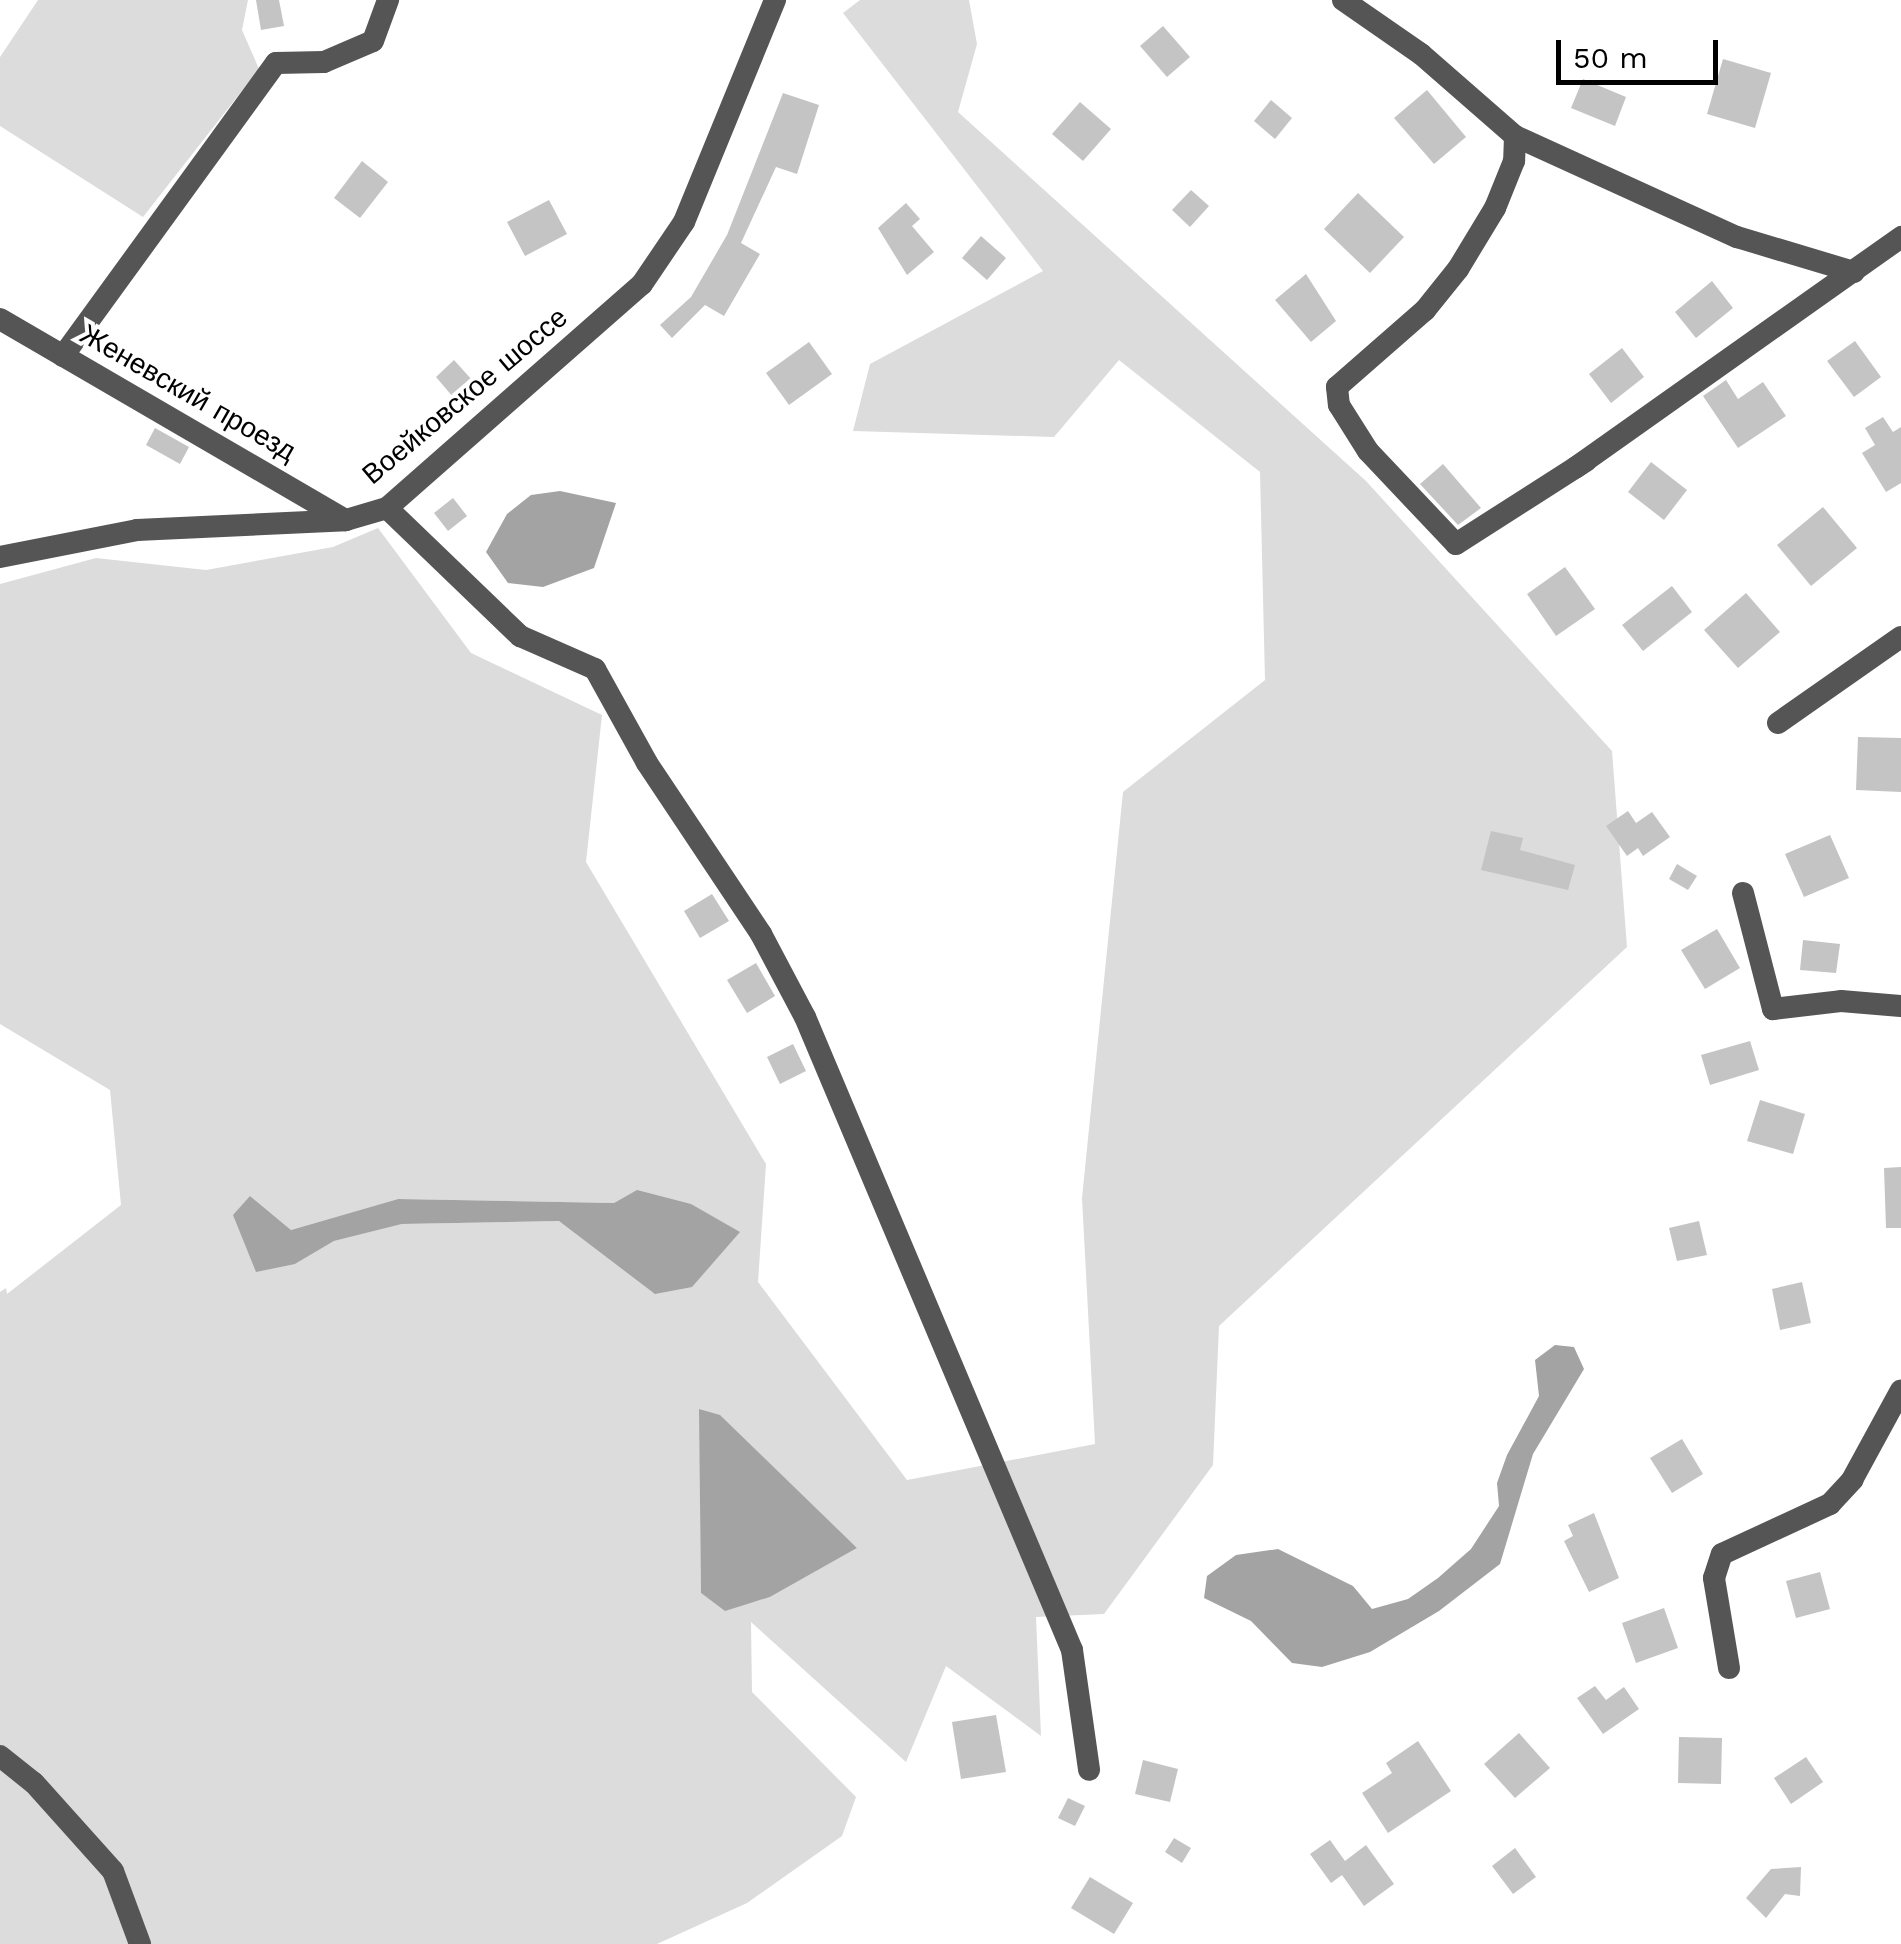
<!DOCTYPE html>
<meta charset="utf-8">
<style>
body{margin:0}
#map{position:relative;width:1901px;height:1944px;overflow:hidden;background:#fff;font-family:"Work Sans",sans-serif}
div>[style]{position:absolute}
.green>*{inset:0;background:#dcdcdc}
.water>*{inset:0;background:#a3a3a3}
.building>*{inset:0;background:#c4c4c4}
.minor>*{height:22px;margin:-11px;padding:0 11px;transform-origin:11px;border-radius:11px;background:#555}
span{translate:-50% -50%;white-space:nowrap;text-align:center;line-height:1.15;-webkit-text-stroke:8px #fff;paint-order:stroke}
.street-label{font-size:28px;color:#000}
.scale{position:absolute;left:1556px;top:40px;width:162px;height:45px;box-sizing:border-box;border:5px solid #000;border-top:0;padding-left:12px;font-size:30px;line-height:35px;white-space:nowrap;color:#000;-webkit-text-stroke:8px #fff;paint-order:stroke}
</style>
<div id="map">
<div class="green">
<i style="clip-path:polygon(38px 0,248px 0,242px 30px,259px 69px,143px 217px,0 126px,0 57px)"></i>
<i style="clip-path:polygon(evenodd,860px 0,969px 0,977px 44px,958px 112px,1366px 481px,1612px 751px,1627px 947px,1219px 1326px,1213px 1465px,1104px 1614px,1036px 1617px,1041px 1736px,946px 1666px,906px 1762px,751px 1622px,752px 1692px,856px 1797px,842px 1836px,747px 1903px,657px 1944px,0 1944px,0 1292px,6px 1288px,7px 1294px,121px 1205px,110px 1090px,0 1024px,0 584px,96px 558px,206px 570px,333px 547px,378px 528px,471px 653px,602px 715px,586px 862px,766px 1164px,758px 1282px,907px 1480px,1095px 1444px,1082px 1198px,1123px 792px,1265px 680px,1260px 472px,1119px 360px,1054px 437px,853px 431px,870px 364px,1043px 271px,843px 13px,860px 0,638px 1190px,584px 1234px,559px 1221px,402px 1224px,334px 1241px,295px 1264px,250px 1196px,291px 1230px,398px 1199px,614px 1203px,638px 1190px,860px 0,700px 1409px,857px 1548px,770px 1597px,725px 1610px,701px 1593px,700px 1409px)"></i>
</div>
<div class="water">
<i style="clip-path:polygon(560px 491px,616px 503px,594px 568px,543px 587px,508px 583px,486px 552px,507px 514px,531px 495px)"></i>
<i style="clip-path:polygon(637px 1190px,691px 1204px,740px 1232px,692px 1287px,655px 1294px,559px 1221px,402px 1224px,334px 1241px,295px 1264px,256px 1272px,233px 1215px,250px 1196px,291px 1230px,398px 1199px,614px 1203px)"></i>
<i style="clip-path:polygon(1555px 1345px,1574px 1347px,1584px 1369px,1533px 1454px,1500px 1564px,1439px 1611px,1370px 1652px,1322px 1667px,1292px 1663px,1251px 1621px,1204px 1598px,1207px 1576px,1236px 1555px,1278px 1549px,1353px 1586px,1372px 1609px,1408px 1599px,1438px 1578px,1471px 1549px,1499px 1506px,1497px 1483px,1507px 1455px,1539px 1396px,1535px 1360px)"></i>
<i style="clip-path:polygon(699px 1409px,720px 1415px,857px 1548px,770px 1597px,725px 1611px,701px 1593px)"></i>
</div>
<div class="building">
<i style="clip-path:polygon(256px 0,279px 0,284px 26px,261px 30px)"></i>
<i style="clip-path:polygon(1163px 26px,1190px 57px,1167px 77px,1140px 46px)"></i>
<i style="clip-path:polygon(1723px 59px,1771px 73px,1755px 128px,1707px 114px)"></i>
<i style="clip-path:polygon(1583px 79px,1626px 97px,1615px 126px,1571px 108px)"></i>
<i style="clip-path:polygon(1427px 90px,1466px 137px,1434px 164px,1394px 118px)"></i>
<i style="clip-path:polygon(783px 93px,819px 105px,797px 174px,776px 167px,741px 243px,760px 254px,724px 316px,705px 305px,672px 338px,660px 325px,691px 297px,727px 235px)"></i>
<i style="clip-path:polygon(1271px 100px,1292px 118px,1275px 139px,1254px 121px)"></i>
<i style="clip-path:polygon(1080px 102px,1111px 129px,1083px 161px,1052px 134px)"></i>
<i style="clip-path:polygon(362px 161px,388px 182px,360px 218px,334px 198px)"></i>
<i style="clip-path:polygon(1191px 190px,1209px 206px,1190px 227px,1172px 210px)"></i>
<i style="clip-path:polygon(1358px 193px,1404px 237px,1370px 273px,1324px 229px)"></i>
<i style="clip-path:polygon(549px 200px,567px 234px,525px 256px,507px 222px)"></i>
<i style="clip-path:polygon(906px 203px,920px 219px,912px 226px,934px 252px,907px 275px,878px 228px)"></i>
<i style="clip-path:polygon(981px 236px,1006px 258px,987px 280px,962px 258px)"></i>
<i style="clip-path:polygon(1306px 274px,1336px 321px,1311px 342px,1275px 300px)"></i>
<i style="clip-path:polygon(1712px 281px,1733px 308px,1696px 338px,1675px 312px)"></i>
<i style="clip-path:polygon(1855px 341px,1881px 377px,1854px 397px,1827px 361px)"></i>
<i style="clip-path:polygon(809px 342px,832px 374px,789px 405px,766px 373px)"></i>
<i style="clip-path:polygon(1622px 348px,1644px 377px,1611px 403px,1589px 374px)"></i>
<i style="clip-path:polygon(454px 360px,472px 380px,453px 397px,436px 377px)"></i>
<i style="clip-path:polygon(1726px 380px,1738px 399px,1763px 382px,1786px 416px,1738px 448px,1703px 396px)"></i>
<i style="clip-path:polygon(1883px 417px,1893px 432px,1901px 427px,1901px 483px,1886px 492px,1862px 453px,1875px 445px,1865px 428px)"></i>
<i style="clip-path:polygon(155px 428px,189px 447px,180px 464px,146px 445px)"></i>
<i style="clip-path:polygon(1651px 462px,1687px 490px,1664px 520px,1628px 492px)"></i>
<i style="clip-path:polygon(1443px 464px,1481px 508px,1458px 525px,1420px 484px)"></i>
<i style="clip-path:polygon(453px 498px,467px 516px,448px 531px,434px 513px)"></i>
<i style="clip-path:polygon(1823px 507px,1857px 548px,1811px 586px,1777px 545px)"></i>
<i style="clip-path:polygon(1565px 567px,1595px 609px,1556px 636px,1527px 594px)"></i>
<i style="clip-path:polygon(1672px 586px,1692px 612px,1643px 651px,1622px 625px)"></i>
<i style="clip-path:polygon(1746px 593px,1780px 632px,1738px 668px,1704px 630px)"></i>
<i style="clip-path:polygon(1858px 737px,1901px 738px,1901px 792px,1856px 790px)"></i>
<i style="clip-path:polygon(1628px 811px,1636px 823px,1652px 812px,1670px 837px,1643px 856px,1638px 848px,1627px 856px,1606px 826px)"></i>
<i style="clip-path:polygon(1491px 831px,1523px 838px,1520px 850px,1575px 865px,1568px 890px,1481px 870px)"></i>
<i style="clip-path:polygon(1830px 835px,1849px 878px,1804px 897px,1785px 854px)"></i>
<i style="clip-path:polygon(1677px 864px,1697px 876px,1688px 890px,1669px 879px)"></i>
<i style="clip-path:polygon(712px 894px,729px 921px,700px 938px,684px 911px)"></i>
<i style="clip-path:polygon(1717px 929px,1740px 968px,1705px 989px,1681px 950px)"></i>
<i style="clip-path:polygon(1803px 940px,1840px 944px,1836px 973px,1800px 970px)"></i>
<i style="clip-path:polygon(756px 963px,775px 996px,747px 1013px,727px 980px)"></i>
<i style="clip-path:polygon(1750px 1041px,1759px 1070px,1710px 1085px,1701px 1055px)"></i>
<i style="clip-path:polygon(793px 1044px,806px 1071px,780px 1084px,767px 1057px)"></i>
<i style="clip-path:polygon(1760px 1100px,1805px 1114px,1793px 1154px,1747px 1141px)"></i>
<i style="clip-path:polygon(1901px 1167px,1901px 1228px,1886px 1228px,1884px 1168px)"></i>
<i style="clip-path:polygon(1699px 1221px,1707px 1255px,1677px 1261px,1669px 1228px)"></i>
<i style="clip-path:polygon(1802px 1282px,1811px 1323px,1780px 1330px,1772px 1289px)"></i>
<i style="clip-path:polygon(1682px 1439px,1703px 1474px,1672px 1493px,1650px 1458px)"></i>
<i style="clip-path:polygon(1594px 1513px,1619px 1578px,1589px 1592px,1564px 1541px,1573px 1536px,1568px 1525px)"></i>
<i style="clip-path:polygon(1820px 1572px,1830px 1609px,1796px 1618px,1786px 1581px)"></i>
<i style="clip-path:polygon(1664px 1608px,1678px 1648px,1636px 1663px,1622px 1623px)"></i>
<i style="clip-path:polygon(1595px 1686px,1606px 1700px,1624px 1687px,1639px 1709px,1603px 1734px,1577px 1698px)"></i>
<i style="clip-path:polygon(996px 1715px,1006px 1772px,961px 1779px,952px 1722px)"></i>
<i style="clip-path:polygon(1519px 1733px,1550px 1768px,1515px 1798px,1484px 1764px)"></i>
<i style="clip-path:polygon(1679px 1737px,1722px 1738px,1721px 1784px,1678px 1783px)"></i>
<i style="clip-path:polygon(1418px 1741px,1451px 1791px,1388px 1833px,1362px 1793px,1392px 1773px,1386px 1763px)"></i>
<i style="clip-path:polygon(1806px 1757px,1823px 1782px,1791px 1804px,1774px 1778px)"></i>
<i style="clip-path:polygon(1143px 1760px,1178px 1769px,1170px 1802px,1135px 1794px)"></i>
<i style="clip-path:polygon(1068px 1798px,1085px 1806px,1075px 1826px,1058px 1818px)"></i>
<i style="clip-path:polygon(1174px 1838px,1191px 1848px,1182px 1863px,1165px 1852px)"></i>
<i style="clip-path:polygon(1330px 1840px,1345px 1861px,1366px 1845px,1394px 1884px,1364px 1906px,1342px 1875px,1331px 1883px,1310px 1854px)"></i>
<i style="clip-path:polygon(1515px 1848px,1536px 1877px,1513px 1894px,1492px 1866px)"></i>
<i style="clip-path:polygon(1801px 1867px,1800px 1896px,1785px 1894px,1766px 1918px,1746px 1898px,1771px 1869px)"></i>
<i style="clip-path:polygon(1090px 1877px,1133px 1903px,1114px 1934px,1071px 1908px)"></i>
</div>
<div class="minor">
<i style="left:1343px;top:0;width:95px;rotate:34.7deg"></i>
<i style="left:1421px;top:54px;width:125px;rotate:41.1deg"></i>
<i style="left:1515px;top:136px;width:244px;rotate:24.5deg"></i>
<i style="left:1737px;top:237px;width:122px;rotate:16.7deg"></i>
<i style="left:1515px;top:136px;width:25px;rotate:92deg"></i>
<i style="left:1514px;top:161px;width:51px;rotate:112deg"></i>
<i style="left:1495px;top:208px;width:71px;rotate:121.2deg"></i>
<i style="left:1458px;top:269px;width:53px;rotate:128.8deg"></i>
<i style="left:1425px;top:310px;width:117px;rotate:138.8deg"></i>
<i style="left:1337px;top:387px;width:18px;rotate:84deg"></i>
<i style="left:1339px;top:405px;width:54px;rotate:57.8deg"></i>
<i style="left:1368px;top:451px;width:128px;rotate:46.6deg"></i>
<i style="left:1456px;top:544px;width:154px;rotate:-32.6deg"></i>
<i style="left:0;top:319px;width:400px;rotate:30.2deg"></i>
<i style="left:63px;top:356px;width:362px;rotate:-54deg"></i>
<i style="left:276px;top:63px;width:48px;rotate:-1.2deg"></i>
<i style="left:324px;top:62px;width:53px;rotate:-23.2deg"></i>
<i style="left:373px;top:41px;width:44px;rotate:-69.9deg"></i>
<i style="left:1575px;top:468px;width:400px;rotate:-35.3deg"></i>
<i style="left:387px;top:508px;width:185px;rotate:43.9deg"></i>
<i style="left:520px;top:636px;width:82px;rotate:23.7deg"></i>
<i style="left:595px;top:669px;width:107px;rotate:61deg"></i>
<i style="left:647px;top:763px;width:206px;rotate:56.3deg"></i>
<i style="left:761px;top:934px;width:94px;rotate:62.1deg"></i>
<i style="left:805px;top:1017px;width:687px;rotate:67.13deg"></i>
<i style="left:1072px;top:1650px;width:121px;rotate:81.9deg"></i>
<i style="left:0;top:557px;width:140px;rotate:-11.1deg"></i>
<i style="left:137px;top:530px;width:209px;rotate:-2.7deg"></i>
<i style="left:346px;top:520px;width:43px;rotate:-16.3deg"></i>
<i style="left:387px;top:508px;width:339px;rotate:-41.3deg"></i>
<i style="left:642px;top:284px;width:75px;rotate:-55.9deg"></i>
<i style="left:684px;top:222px;width:240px;rotate:-67.7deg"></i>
<i style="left:1778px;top:723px;width:150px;rotate:-35deg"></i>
<i style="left:1743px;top:893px;width:120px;rotate:75.5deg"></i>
<i style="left:1773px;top:1009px;width:68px;rotate:-6.7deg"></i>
<i style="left:1841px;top:1001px;width:60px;rotate:4.8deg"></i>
<i style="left:1729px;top:1668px;width:91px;rotate:-99.5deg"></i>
<i style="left:1714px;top:1578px;width:25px;rotate:-72deg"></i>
<i style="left:1722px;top:1554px;width:119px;rotate:-24.8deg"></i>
<i style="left:1830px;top:1504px;width:33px;rotate:-47deg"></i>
<i style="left:1852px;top:1480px;width:102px;rotate:-61.4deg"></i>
<i style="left:0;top:1756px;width:43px;rotate:38.5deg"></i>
<i style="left:34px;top:1783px;width:118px;rotate:48.1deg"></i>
<i style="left:113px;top:1871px;width:78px;rotate:69.7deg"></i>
</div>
<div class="street-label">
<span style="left:188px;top:393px;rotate:30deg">Женевский проезд</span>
<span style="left:465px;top:396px;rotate:-40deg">Воейковское шоссе</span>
</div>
<div class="scale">50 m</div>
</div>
